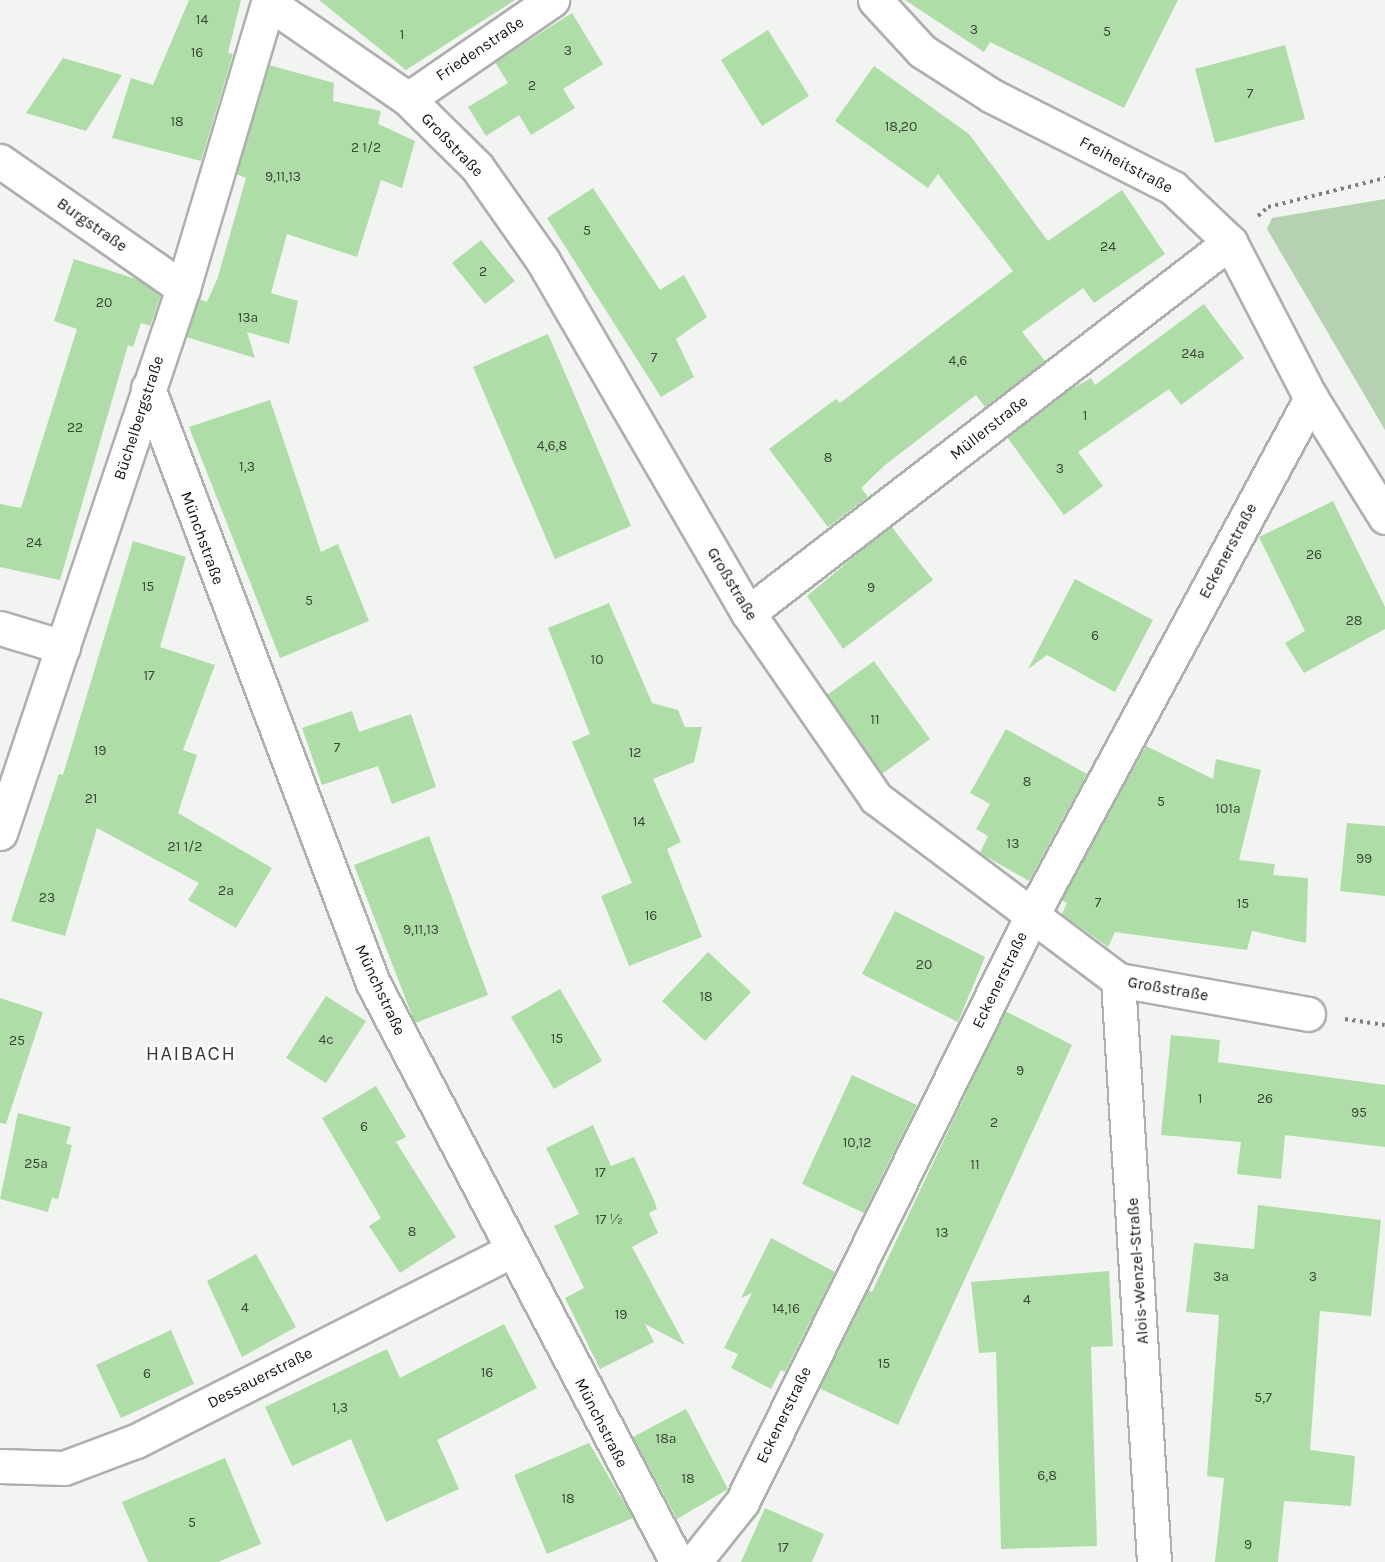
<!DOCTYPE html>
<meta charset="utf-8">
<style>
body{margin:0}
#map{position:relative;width:1385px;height:1562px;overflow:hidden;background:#f1f4f0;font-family:Karla,sans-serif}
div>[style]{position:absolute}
.green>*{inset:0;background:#b5d1b1}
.building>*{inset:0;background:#afdda7}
.path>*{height:4px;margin-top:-2px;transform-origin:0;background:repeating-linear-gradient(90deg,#7d7f7c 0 3px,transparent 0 7.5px)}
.roads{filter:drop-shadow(2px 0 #adb0ac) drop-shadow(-2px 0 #adb0ac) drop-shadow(0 2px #adb0ac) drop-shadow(0 -2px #adb0ac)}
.minor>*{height:33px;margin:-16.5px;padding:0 16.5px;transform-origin:16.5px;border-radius:16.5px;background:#fff}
span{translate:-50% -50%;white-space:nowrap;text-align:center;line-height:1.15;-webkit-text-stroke:5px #fff;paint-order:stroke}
.number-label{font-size:14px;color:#3a4638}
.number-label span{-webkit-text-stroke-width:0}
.street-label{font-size:16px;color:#131413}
.quarter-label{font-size:20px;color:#363836;letter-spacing:1.5px}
</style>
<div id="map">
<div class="green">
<i style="clip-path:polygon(1385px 199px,1385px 430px,1267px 229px,1272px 218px)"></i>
</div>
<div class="building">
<i style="clip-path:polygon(189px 0,241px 0,228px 53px,233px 54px,201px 161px,112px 138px,131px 78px,153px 85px)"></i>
<i style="clip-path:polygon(319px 0,515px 0,406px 70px)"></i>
<i style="clip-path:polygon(905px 0,1178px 0,1124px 108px,990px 42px,984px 52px)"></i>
<i style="clip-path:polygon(572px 13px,603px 64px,563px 89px,575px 108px,531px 135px,519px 115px,486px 136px,468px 107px,508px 83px,495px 62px)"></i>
<i style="clip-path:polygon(768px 30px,809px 96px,762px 126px,721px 60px)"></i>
<i style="clip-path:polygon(1285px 45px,1305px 119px,1215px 143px,1195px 69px)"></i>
<i style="clip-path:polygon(63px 58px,122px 75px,86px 131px,26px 113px)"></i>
<i style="clip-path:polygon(269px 65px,334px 83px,333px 101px,381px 111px,378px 124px,415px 141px,402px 188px,381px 180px,357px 257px,287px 234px,271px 293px,298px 301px,289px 344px,247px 332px,255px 358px,186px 337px,199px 299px,207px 302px,218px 277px,246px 178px,236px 174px)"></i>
<i style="clip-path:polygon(874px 66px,969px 134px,1048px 241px,1122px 190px,1165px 254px,1094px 303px,1083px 288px,1022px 332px,1045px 361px,985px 407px,976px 395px,885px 465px,861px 488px,868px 497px,828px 527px,769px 449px,836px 399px,840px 403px,1013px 271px,938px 174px,928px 188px,835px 121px)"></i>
<i style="clip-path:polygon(593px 188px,660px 290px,684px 275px,707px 317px,676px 339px,694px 377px,661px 397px,547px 218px)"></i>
<i style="clip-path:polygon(481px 240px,515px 281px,485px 304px,452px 263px)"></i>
<i style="clip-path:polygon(74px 259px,139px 280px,161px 295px,150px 326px,141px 323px,133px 347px,128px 345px,60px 580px,0 567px,0 504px,21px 508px,77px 329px,54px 321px)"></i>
<i style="clip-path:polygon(1204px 304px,1244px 358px,1181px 405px,1169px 389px,1078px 452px,1103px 486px,1064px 515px,1007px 437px,1068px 391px,1091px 378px,1095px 385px)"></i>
<i style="clip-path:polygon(548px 334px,631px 526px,555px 559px,473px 367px)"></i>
<i style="clip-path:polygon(270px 400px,321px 552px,338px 544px,369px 621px,280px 658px,189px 427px)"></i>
<i style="clip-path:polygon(1333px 501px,1385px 607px,1385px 629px,1304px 673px,1285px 643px,1305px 631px,1259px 537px)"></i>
<i style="clip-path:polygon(891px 526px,933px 580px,843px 649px,807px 596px)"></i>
<i style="clip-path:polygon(133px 541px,186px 557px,160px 647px,215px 665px,183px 750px,197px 755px,178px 813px,272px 868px,236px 928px,188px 900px,199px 883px,97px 828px,65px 936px,11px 921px,59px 774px,63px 775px)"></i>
<i style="clip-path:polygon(1075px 579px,1153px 620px,1115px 692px,1047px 655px,1028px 669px)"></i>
<i style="clip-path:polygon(609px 603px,652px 703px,678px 710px,685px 727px,702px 727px,694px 762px,653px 779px,681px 842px,667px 849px,702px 937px,629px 966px,601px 896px,632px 883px,572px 742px,590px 734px,548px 628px)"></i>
<i style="clip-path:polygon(874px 661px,930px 739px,882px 774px,827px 695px)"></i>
<i style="clip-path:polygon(352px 711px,359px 732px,411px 714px,436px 787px,392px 804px,378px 766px,322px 785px,302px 728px)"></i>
<i style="clip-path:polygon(1006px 729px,1087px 774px,1029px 881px,980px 853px,988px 836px,976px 829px,990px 804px,970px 793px)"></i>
<i style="clip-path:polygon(1146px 746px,1213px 779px,1216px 759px,1261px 770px,1239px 860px,1275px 864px,1273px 875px,1308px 878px,1306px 943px,1252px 931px,1247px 950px,1115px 932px,1108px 947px,1062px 914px,1067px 903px,1061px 900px)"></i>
<i style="clip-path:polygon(1347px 823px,1385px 826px,1385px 896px,1340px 891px)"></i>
<i style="clip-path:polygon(429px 836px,488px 995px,415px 1023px,354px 865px)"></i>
<i style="clip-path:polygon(895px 911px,985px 957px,958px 1022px,862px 974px)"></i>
<i style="clip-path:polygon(708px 952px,751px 992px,705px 1041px,662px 1001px)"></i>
<i style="clip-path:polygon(560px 989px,602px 1061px,554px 1089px,511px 1017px)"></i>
<i style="clip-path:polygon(326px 996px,366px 1021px,326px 1083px,286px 1058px)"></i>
<i style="clip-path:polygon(0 998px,43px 1012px,6px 1124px,0 1123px)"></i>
<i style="clip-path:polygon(1005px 1011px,1072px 1045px,898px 1425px,819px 1388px,868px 1290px,872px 1292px)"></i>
<i style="clip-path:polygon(1171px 1035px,1220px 1040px,1218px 1062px,1385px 1085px,1385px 1147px,1285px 1135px,1281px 1179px,1237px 1174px,1241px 1142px,1161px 1135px)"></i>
<i style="clip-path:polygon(852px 1075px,917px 1105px,864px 1213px,802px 1184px)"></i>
<i style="clip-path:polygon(376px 1086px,406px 1137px,396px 1142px,456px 1237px,400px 1273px,369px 1226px,381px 1218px,322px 1118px)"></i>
<i style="clip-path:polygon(18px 1113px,71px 1127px,66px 1144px,72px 1145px,58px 1199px,52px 1198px,48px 1212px,0 1199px)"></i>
<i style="clip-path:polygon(593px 1125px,611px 1166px,634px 1157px,654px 1200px,657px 1209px,649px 1213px,658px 1233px,632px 1247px,685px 1345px,645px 1324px,654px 1342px,600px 1369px,565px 1298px,584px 1288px,554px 1226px,579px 1214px,546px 1148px)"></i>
<i style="clip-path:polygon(1258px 1205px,1381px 1220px,1371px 1316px,1320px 1311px,1310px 1450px,1355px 1456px,1351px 1506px,1284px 1501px,1278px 1562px,1215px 1562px,1224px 1478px,1207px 1476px,1219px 1315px,1186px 1312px,1194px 1243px,1254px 1249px)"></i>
<i style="clip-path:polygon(771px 1238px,835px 1272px,785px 1372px,781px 1370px,771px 1389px,731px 1368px,738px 1354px,724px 1348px,752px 1293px,741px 1298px)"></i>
<i style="clip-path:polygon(256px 1254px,296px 1327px,242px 1357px,207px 1281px)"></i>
<i style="clip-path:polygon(1109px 1271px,1113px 1346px,1091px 1347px,1097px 1546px,1001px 1549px,996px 1352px,979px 1353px,971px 1282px)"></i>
<i style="clip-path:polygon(504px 1324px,537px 1388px,437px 1440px,459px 1489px,386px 1522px,351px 1439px,292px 1466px,265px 1407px,387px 1349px,400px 1378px)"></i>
<i style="clip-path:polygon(171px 1330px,194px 1384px,121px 1418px,96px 1365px)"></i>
<i style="clip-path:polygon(686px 1409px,728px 1489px,677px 1519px,633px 1437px)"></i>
<i style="clip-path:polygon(589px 1443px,633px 1518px,547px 1554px,514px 1475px)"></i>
<i style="clip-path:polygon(225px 1458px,261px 1544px,218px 1562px,148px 1562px,122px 1502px)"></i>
<i style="clip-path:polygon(765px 1508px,824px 1534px,812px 1562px,741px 1562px)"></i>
</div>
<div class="path">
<i style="left:1258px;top:216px;width:13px;rotate:-42deg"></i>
<i style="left:1268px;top:207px;width:121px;rotate:-13.9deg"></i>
<i style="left:1345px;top:1019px;width:40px;rotate:8.5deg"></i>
</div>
<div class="roads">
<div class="minor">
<i style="left:875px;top:0;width:69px;rotate:47.3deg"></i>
<i style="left:922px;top:51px;width:83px;rotate:32.7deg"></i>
<i style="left:992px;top:96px;width:203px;rotate:26.9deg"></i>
<i style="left:1173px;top:188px;width:79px;rotate:43.5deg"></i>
<i style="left:1230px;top:242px;width:176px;rotate:62.6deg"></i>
<i style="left:1311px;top:398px;width:140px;rotate:58.1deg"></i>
<i style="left:269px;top:3px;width:169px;rotate:34.6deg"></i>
<i style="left:408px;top:99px;width:97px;rotate:44.6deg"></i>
<i style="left:477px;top:167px;width:115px;rotate:54.9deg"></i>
<i style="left:543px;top:261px;width:407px;rotate:59.8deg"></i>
<i style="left:748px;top:613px;width:225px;rotate:55.3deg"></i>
<i style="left:876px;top:798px;width:303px;rotate:36.9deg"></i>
<i style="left:1118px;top:980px;width:193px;rotate:10.1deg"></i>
<i style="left:408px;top:99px;width:175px;rotate:-34.5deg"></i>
<i style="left:0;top:161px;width:223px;rotate:34.8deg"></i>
<i style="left:148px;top:388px;width:636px;rotate:69.29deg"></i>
<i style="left:373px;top:983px;width:654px;rotate:62.3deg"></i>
<i style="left:748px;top:613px;width:608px;rotate:-37.59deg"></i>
<i style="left:0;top:628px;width:66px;rotate:16.8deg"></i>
<i style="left:0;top:833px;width:575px;rotate:-71.44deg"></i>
<i style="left:183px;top:288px;width:301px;rotate:-73.4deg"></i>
<i style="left:1118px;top:980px;width:583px;rotate:86.46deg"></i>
<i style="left:0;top:1466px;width:64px;rotate:1.8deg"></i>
<i style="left:64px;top:1468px;width:77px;rotate:-20.6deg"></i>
<i style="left:136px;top:1441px;width:419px;rotate:-26.9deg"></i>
<i style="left:694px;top:1562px;width:77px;rotate:-51.3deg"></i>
<i style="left:742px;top:1502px;width:652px;rotate:-63.71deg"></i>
<i style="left:1031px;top:917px;width:590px;rotate:-61.65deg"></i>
</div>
</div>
<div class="number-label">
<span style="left:202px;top:20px">14</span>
<span style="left:974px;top:30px">3</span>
<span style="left:1107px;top:32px">5</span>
<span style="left:402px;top:35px">1</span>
<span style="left:568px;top:51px">3</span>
<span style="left:197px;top:53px">16</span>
<span style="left:532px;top:86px">2</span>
<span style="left:1250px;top:94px">7</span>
<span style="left:177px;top:122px">18</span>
<span style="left:901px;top:127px">18,20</span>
<span style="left:366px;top:148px">2 1/2</span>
<span style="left:283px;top:177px">9,11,13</span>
<span style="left:587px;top:231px">5</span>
<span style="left:1108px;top:247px">24</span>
<span style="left:483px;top:272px">2</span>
<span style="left:104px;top:303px">20</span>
<span style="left:248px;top:318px">13a</span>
<span style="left:1193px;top:354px">24a</span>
<span style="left:654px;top:358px">7</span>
<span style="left:958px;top:361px">4,6</span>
<span style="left:1085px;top:416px">1</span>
<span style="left:75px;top:428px">22</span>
<span style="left:552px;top:446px">4,6,8</span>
<span style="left:828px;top:458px">8</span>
<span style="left:247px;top:467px">1,3</span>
<span style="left:1060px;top:469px">3</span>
<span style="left:34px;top:543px">24</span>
<span style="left:1314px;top:555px">26</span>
<span style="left:148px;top:587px">15</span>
<span style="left:871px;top:588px">9</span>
<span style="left:309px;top:601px">5</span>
<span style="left:1354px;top:621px">28</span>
<span style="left:1095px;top:636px">6</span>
<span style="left:597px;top:660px">10</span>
<span style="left:149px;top:676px">17</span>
<span style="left:875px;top:720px">11</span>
<span style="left:337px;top:748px">7</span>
<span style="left:100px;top:751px">19</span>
<span style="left:635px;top:753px">12</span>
<span style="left:1027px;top:782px">8</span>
<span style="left:91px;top:799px">21</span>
<span style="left:1161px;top:802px">5</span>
<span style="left:1228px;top:809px">101a</span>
<span style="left:639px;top:822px">14</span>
<span style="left:1013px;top:844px">13</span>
<span style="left:185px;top:847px">21 1/2</span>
<span style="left:1364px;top:859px">99</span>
<span style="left:226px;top:891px">2a</span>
<span style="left:47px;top:898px">23</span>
<span style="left:1098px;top:903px">7</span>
<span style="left:1243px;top:904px">15</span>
<span style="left:651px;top:916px">16</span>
<span style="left:421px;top:930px">9,11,13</span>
<span style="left:924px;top:965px">20</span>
<span style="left:706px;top:997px">18</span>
<span style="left:557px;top:1039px">15</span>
<span style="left:326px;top:1040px">4c</span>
<span style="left:17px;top:1041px">25</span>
<span style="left:1020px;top:1071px">9</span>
<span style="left:1200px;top:1099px">1</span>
<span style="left:1265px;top:1099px">26</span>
<span style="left:1359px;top:1113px">95</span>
<span style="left:994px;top:1123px">2</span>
<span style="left:364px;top:1127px">6</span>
<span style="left:857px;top:1143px">10,12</span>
<span style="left:36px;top:1164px">25a</span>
<span style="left:975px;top:1165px">11</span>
<span style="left:600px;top:1173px">17</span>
<span style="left:609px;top:1220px">17 ½</span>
<span style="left:412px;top:1232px">8</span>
<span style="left:942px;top:1233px">13</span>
<span style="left:1221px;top:1277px">3a</span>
<span style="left:1313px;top:1277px">3</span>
<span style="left:1027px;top:1300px">4</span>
<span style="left:245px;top:1308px">4</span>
<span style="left:786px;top:1309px">14,16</span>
<span style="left:621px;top:1315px">19</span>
<span style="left:884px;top:1364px">15</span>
<span style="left:487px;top:1373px">16</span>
<span style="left:147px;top:1374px">6</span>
<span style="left:1263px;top:1398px">5,7</span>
<span style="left:340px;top:1408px">1,3</span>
<span style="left:666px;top:1439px">18a</span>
<span style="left:1047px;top:1476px">6,8</span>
<span style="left:688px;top:1479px">18</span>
<span style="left:568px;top:1499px">18</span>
<span style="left:192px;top:1523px">5</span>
<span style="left:1248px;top:1545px">9</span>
<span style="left:783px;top:1548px">17</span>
</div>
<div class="street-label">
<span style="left:480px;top:49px;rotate:-34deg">Friedenstraße</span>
<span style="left:452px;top:145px;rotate:46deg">Großstraße</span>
<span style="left:1126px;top:165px;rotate:28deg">Freiheitstraße</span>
<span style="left:92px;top:225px;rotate:35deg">Burgstraße</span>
<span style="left:139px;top:418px;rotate:-72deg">Büchelbergstraße</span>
<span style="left:989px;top:428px;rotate:-38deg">Müllerstraße</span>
<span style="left:202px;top:538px;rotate:70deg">Münchstraße</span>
<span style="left:1228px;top:551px;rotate:-62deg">Eckenerstraße</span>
<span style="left:732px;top:584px;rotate:59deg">Großstraße</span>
<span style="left:1000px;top:980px;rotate:-64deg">Eckenerstraße</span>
<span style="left:1168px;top:989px;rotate:10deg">Großstraße</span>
<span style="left:380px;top:990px;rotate:65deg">Münchstraße</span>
<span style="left:1138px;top:1271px;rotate:-94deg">Alois-Wenzel-Straße</span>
<span style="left:260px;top:1378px;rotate:-27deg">Dessauerstraße</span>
<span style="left:784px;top:1415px;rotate:-64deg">Eckenerstraße</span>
<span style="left:601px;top:1423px;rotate:63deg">Münchstraße</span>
</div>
<div class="quarter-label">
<span style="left:191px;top:1053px">HAIBACH</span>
</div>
</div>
